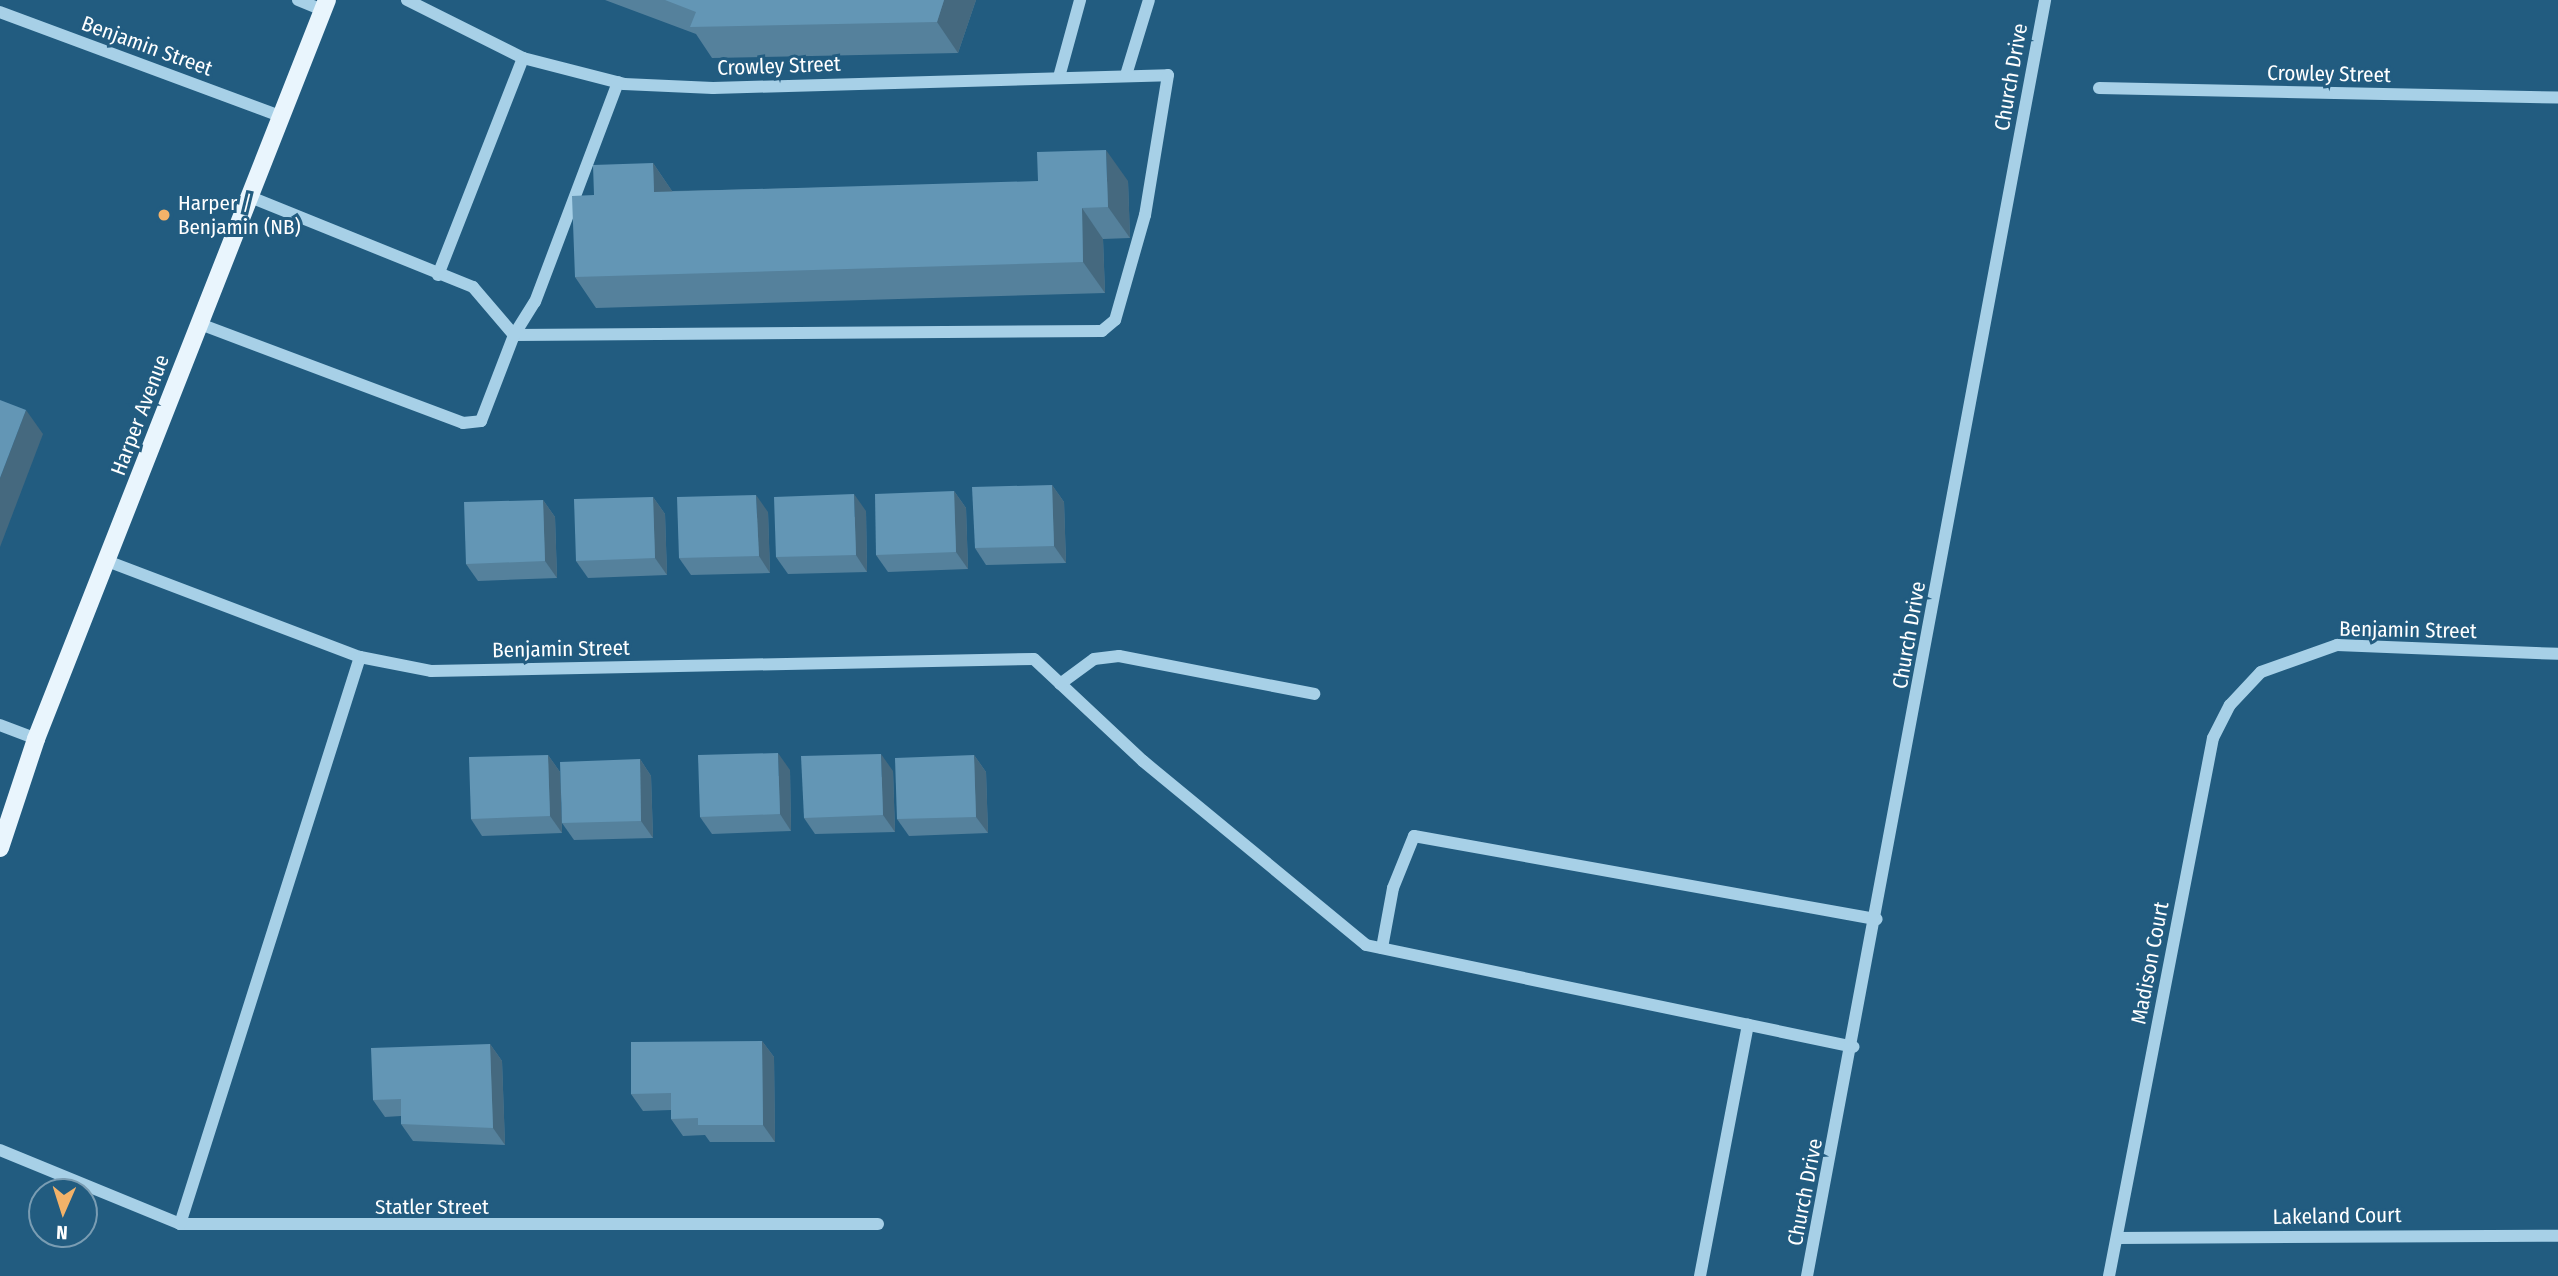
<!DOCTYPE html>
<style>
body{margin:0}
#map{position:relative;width:2558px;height:1276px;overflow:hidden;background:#225c80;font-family:"Fira Sans Condensed",sans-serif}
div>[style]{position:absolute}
.minor>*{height:12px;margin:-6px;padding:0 6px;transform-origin:6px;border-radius:6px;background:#a7d0e7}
.major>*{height:18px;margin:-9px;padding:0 9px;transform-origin:9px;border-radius:9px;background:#e9f5fd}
.wall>*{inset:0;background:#55819c}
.shaded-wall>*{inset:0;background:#45697f}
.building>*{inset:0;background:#6396b5}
.dots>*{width:19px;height:19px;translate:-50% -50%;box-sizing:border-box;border:4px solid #225c80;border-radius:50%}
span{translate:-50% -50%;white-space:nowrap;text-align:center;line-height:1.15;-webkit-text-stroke:6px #225c80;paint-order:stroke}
.street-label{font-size:21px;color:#fff}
.poi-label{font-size:21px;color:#fff}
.left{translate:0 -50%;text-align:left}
.north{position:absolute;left:28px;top:1178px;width:70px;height:70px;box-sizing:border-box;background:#225c80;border:2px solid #7a9db3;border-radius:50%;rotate:183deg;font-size:19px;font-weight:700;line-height:28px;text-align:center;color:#fff}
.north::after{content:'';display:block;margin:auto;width:24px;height:32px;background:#f3b269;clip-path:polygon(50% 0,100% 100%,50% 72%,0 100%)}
</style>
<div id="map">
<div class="minor">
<i style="left:298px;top:0;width:27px;rotate:22deg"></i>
<i style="left:407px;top:0;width:130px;rotate:26.6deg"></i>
<i style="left:523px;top:58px;width:104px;rotate:14.4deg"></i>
<i style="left:624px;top:84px;width:89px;rotate:2.6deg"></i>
<i style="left:713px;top:88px;width:455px;rotate:-1.6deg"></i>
<i style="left:1168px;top:75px;width:142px;rotate:99.3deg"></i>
<i style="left:1145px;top:215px;width:109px;rotate:105.9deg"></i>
<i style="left:1115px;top:320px;width:17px;rotate:140deg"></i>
<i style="left:1102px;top:331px;width:588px;rotate:179.61deg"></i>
<i style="left:0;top:12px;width:299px;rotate:20.4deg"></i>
<i style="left:1126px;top:75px;width:78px;rotate:-73deg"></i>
<i style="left:1059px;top:77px;width:80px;rotate:-74.7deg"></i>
<i style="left:2099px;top:88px;width:459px;rotate:1.2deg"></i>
<i style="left:438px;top:275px;width:233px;rotate:-68.6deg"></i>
<i style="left:200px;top:324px;width:281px;rotate:20.6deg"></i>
<i style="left:463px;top:423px;width:18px;rotate:-6deg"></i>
<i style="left:481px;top:421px;width:92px;rotate:-69deg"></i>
<i style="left:514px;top:335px;width:63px;rotate:-130.5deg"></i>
<i style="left:473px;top:287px;width:240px;rotate:-158deg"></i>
<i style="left:514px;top:335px;width:39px;rotate:-58deg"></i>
<i style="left:535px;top:302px;width:235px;rotate:-69.3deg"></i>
<i style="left:107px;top:561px;width:271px;rotate:20.8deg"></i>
<i style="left:360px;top:657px;width:72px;rotate:11.2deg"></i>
<i style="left:431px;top:671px;width:603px;rotate:-1.14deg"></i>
<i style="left:1034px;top:659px;width:149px;rotate:43.1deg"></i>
<i style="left:1143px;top:761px;width:289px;rotate:39.5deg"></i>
<i style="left:1366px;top:945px;width:498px;rotate:11.8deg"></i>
<i style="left:1060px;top:684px;width:42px;rotate:-36.3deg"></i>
<i style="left:1094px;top:659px;width:25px;rotate:-7deg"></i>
<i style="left:1119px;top:656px;width:199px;rotate:11deg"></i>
<i style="left:0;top:725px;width:39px;rotate:21deg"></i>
<i style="left:1382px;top:948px;width:61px;rotate:-79.6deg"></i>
<i style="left:1393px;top:888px;width:56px;rotate:-68deg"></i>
<i style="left:1414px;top:836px;width:470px;rotate:10.2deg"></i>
<i style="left:0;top:1150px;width:195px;rotate:22.3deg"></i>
<i style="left:180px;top:1224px;width:698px"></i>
<i style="left:180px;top:1224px;width:595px;rotate:-72.39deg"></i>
<i style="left:2117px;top:1238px;width:441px;rotate:-0.3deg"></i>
<i style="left:1700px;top:1276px;width:256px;rotate:-79.2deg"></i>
<i style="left:1807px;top:1276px;width:1298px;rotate:-79.43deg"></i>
<i style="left:2109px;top:1276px;width:548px;rotate:-79.06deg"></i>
<i style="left:2213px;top:738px;width:37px;rotate:-63deg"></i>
<i style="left:2230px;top:705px;width:45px;rotate:-46.8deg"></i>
<i style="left:2261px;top:672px;width:81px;rotate:-19.6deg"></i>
<i style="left:2337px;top:645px;width:221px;rotate:2.3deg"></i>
</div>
<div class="major">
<i style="left:0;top:848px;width:115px;rotate:-71.7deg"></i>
<i style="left:36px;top:739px;width:794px;rotate:-68.51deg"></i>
</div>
<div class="wall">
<i style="clip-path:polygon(605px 0,976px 0,958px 53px,712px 58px,696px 34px)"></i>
<i style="clip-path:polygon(653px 163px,672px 191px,1128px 181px,1130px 238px,1103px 239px,1105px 293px,596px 308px,575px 277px,594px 195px)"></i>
<i style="clip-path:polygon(1052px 485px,1064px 502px,1066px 563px,986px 565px,975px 548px)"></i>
<i style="clip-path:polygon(954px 491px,966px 508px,968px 569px,888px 572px,876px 555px)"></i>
<i style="clip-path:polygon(653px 497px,665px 514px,667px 575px,588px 578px,576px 561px)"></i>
<i style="clip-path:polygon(543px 500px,555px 517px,557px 578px,478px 581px,466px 564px)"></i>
<i style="clip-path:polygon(866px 511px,867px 572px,788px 574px,776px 557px)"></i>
<i style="clip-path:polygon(768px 512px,770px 573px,691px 575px,679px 558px)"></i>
<i style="clip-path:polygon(548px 755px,560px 772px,562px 833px,482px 836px,471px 819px)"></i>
<i style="clip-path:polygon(974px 755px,986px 772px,988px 833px,909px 836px,897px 819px)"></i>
<i style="clip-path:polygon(640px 759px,651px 776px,653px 838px,574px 840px,562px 823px)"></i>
<i style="clip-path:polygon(790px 770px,791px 831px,712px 834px,700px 817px)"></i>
<i style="clip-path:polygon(893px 771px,895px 832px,815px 834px,804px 818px)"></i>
<i style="clip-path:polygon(762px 1041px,774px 1057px,775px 1142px,710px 1142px,705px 1135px,683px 1136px,671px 1119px,671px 1110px,643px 1111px,631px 1094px)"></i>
<i style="clip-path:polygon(490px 1044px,502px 1061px,505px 1145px,413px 1141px,401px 1124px,401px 1116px,385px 1117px,373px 1100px)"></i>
</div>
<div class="shaded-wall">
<i style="clip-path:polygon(944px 0,976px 0,958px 53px,937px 22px)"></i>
<i style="clip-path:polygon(1106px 150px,1128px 181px,1130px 238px,1108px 207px)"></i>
<i style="clip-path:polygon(653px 163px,674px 194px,654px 192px)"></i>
<i style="clip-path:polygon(1082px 208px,1103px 239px,1105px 293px,1083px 262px)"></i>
<i style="clip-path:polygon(26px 410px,43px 434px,0 547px,0 478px)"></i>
<i style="clip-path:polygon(1052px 485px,1064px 502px,1066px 563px,1054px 546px)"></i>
<i style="clip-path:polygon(954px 491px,966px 508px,968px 569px,956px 552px)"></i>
<i style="clip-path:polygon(854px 494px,866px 511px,867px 572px,856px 555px)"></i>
<i style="clip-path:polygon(756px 495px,768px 512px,770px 573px,759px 556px)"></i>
<i style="clip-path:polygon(653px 497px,665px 514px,667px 575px,655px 558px)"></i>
<i style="clip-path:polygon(543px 500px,555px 517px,557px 578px,545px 561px)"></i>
<i style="clip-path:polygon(778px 753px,790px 770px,791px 831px,780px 814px)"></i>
<i style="clip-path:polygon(881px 754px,893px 771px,895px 832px,883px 815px)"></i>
<i style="clip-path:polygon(548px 755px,560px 772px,562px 833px,550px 816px)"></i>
<i style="clip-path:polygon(974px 755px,986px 772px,988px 833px,976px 817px)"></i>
<i style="clip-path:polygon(640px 759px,651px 776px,653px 838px,641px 821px)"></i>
<i style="clip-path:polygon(762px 1041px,774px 1057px,775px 1142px,763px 1125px)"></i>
<i style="clip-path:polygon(490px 1044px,502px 1061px,505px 1145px,493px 1128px)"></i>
</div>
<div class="building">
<i style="clip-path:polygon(665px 0,944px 0,937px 22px,690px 27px,696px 12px)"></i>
<i style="clip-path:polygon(1106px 150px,1108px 207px,1082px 208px,1083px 262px,575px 277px,572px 196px,594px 195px,593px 165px,653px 163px,654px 192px,1038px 181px,1037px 152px)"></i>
<i style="clip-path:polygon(0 400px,26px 410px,0 478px)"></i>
<i style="clip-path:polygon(1052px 485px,1054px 546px,975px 548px,972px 487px)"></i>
<i style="clip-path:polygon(954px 491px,956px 552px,876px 555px,875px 494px)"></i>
<i style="clip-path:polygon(854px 494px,856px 555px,776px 557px,774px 497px)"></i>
<i style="clip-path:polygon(756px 495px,759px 556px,679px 558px,677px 497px)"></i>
<i style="clip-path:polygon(653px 497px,655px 558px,576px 561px,574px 499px)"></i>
<i style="clip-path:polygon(543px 500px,545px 561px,466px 564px,464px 502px)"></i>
<i style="clip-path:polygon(778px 753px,780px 814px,700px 817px,698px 755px)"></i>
<i style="clip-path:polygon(881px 754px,883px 815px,804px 818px,801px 756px)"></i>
<i style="clip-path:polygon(548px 755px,550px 816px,471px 819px,469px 757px)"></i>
<i style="clip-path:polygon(974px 755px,976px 817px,897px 819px,895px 758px)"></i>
<i style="clip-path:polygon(640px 759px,641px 821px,562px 823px,560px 762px)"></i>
<i style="clip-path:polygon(762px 1041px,763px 1125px,698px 1125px,698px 1118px,671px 1119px,671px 1093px,631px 1094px,631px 1042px)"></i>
<i style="clip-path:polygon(490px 1044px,493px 1128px,401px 1124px,401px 1099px,373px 1100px,371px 1048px)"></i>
</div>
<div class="dots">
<i style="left:164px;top:215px;background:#f3b269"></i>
</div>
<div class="street-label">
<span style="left:147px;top:46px;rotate:20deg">Benjamin Street</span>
<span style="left:779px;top:66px;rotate:-2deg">Crowley Street</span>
<span style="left:2329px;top:74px;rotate:1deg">Crowley Street</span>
<span style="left:2011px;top:77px;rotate:-80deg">Church Drive</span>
<span style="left:140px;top:415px;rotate:-69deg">Harper Avenue</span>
<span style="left:2408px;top:630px;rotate:1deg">Benjamin Street</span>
<span style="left:1909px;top:635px;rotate:-80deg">Church Drive</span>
<span style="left:561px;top:649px;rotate:-1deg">Benjamin Street</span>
<span style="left:2150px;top:963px;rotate:-79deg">Madison Court</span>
<span style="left:1805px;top:1192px;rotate:-79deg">Church Drive</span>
<span style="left:432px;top:1207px">Statler Street</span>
<span style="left:2337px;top:1216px;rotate:-1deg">Lakeland Court</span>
</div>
<div class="poi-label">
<span class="left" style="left:178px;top:215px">Harper /<br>Benjamin (NB)</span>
</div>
<div class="north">N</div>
</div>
